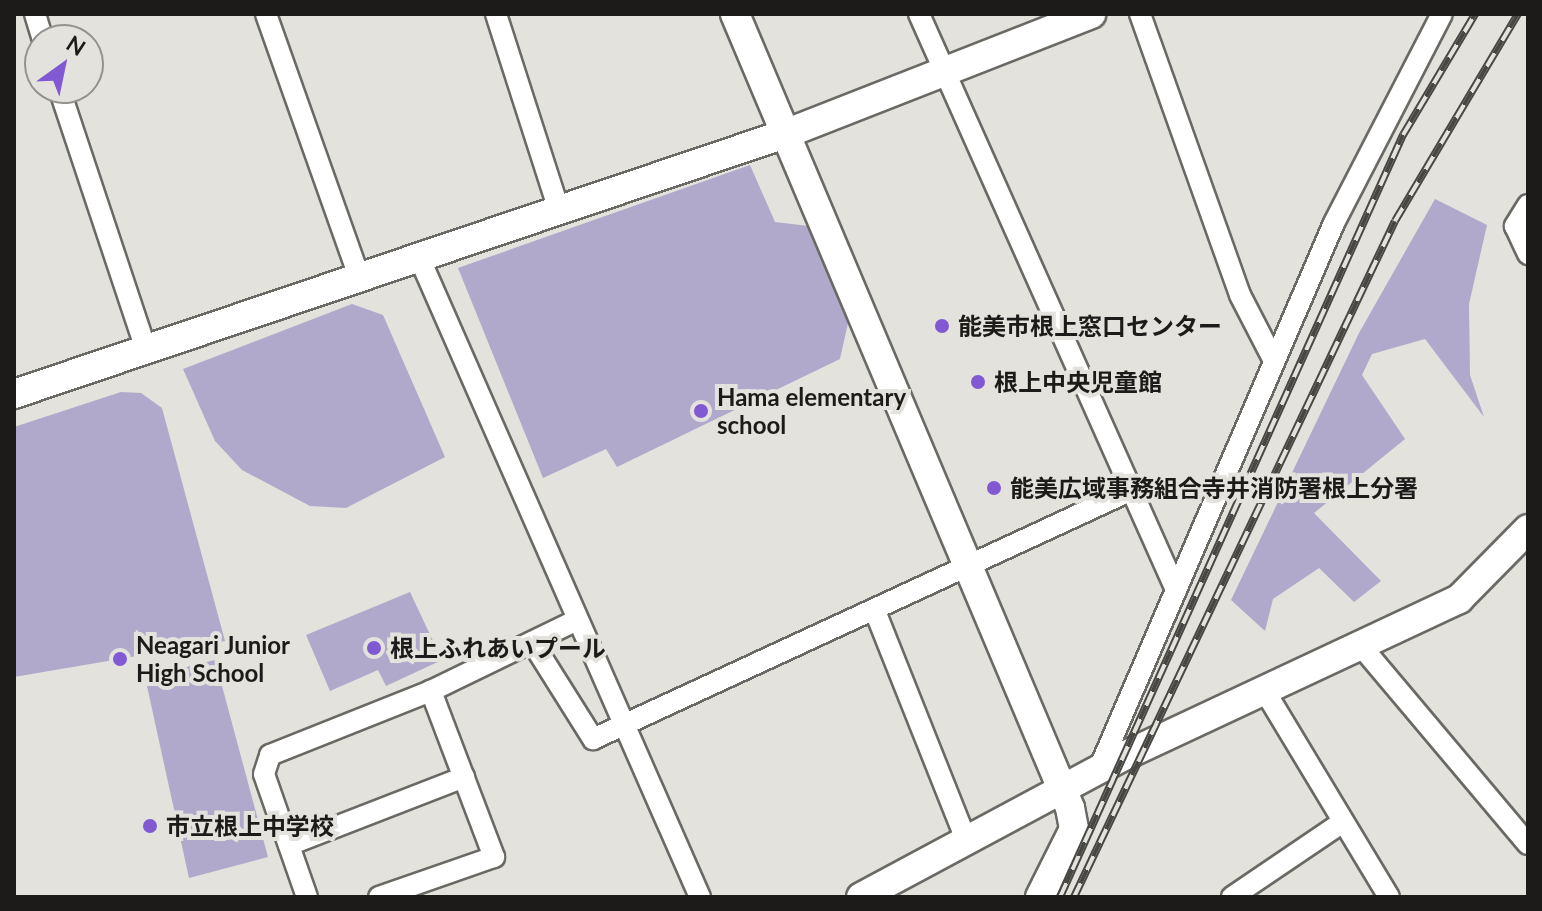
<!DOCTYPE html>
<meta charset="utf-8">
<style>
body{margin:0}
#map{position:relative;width:1542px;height:911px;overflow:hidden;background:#e3e2dc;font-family:Lato,"Noto Sans JP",sans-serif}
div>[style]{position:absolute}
.green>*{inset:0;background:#b1a9cb}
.roads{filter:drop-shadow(2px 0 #6a6964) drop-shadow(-2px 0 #6a6964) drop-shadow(0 2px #6a6964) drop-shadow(0 -2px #6a6964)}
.street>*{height:20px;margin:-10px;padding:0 10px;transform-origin:10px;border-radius:10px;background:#fff}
.secondary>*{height:28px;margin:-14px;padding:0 14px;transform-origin:14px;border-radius:14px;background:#fff}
.rail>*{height:8px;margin-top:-4px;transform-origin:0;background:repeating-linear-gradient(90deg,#e3e2dc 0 15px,#484744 0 30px);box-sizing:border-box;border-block:2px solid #484744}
.dots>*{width:22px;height:22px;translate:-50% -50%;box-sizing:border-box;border:4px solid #e3e2dc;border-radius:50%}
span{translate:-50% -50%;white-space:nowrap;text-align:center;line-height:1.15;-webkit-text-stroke:8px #e3e2dc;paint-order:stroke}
.poi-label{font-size:24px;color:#1c1b19;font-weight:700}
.left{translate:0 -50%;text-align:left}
.frame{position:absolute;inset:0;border:16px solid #1c1b19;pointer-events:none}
.north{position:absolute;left:24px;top:24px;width:80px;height:80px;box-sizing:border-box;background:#e3e2dc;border:2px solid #93928e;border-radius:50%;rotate:33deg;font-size:22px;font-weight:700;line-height:32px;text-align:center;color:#1c1b19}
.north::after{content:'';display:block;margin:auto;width:28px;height:36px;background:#8159d3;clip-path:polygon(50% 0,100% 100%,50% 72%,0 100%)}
</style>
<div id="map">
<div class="green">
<i style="clip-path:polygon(750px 165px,775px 222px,809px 226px,848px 323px,840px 359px,617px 467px,606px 449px,543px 478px,458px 268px)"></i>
<i style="clip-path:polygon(1435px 199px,1487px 225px,1469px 304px,1470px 375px,1484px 417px,1425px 339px,1372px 354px,1362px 375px,1405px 439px,1314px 513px,1381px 581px,1354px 602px,1319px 568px,1273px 599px,1265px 631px,1231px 600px,1359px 333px)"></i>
<i style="clip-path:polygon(352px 304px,383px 315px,445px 457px,346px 508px,310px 506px,242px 470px,215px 441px,183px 369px)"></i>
<i style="clip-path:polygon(121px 392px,141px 393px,162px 408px,225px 641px,14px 677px,14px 427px)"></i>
<i style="clip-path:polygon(410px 592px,442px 660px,386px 686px,378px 670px,330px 691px,306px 635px)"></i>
<i style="clip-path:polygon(215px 660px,268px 857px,189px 878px,145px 677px)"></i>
</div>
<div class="roads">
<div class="street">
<i style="left:35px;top:14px;width:27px;rotate:73deg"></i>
<i style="left:266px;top:14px;width:279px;rotate:70.5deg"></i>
<i style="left:496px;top:14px;width:206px;rotate:72.2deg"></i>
<i style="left:919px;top:14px;width:631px;rotate:65.95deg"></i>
<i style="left:1140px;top:14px;width:298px;rotate:70.4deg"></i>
<i style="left:1240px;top:295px;width:74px;rotate:62.7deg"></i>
<i style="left:59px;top:88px;width:275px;rotate:71.6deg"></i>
<i style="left:1528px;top:205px;width:25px;rotate:122deg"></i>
<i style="left:1515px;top:226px;width:31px;rotate:65deg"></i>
<i style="left:419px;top:257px;width:699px;rotate:66.3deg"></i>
<i style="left:875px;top:611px;width:246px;rotate:68.3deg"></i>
<i style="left:532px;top:642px;width:115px;rotate:57.8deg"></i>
<i style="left:593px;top:739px;width:594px;rotate:-24.8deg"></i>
<i style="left:1361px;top:646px;width:259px;rotate:49.9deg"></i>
<i style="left:1266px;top:693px;width:238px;rotate:58.9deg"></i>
<i style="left:1099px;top:769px;width:594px;rotate:-66.71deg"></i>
<i style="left:1334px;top:223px;width:235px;rotate:-62.7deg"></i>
<i style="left:289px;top:845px;width:188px;rotate:-21.2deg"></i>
<i style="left:307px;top:897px;width:130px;rotate:-109.3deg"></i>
<i style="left:264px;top:774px;width:20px;rotate:-72deg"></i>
<i style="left:270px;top:755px;width:173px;rotate:-21.7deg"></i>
<i style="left:431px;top:691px;width:162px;rotate:-25.9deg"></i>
<i style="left:379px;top:897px;width:122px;rotate:-19.2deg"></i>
<i style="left:494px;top:857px;width:178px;rotate:-110.8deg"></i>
<i style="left:1232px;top:897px;width:130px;rotate:-34.1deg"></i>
</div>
<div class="secondary">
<i style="left:735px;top:14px;width:862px;rotate:67.12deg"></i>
<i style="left:1070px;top:808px;width:21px;rotate:79deg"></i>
<i style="left:1074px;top:829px;width:76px;rotate:116.6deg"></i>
<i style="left:14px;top:394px;width:814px;rotate:-18.64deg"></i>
<i style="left:785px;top:134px;width:329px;rotate:-21.4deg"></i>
<i style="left:861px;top:897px;width:301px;rotate:-28.2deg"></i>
<i style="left:1126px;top:755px;width:368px;rotate:-25.1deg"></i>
<i style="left:1459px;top:599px;width:98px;rotate:-45.4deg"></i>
</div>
</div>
<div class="rail">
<i style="left:1060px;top:897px;width:836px;rotate:-65.77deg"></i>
<i style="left:1403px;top:135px;width:141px;rotate:-59.2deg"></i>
<i style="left:1074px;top:897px;width:748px;rotate:-64.6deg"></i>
<i style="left:1395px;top:221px;width:241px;rotate:-59.3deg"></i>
</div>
<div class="dots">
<i style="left:942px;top:326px;background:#8159d3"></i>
<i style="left:978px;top:382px;background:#8159d3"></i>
<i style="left:701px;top:411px;background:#8159d3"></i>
<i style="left:994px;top:488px;background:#8159d3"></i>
<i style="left:374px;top:648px;background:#8159d3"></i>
<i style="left:120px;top:659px;background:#8159d3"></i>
<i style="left:150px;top:826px;background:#8159d3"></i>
</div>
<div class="poi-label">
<span class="left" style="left:958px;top:326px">能美市根上窓口センター</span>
<span class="left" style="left:994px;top:382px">根上中央児童館</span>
<span class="left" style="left:717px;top:411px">Hama elementary<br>school</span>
<span class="left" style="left:1010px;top:488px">能美広域事務組合寺井消防署根上分署</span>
<span class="left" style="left:136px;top:659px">Neagari Junior<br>High School</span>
<span class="left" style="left:390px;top:648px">根上ふれあいプール</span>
<span class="left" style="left:166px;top:826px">市立根上中学校</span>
</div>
<div class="frame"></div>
<div class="north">N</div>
</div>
